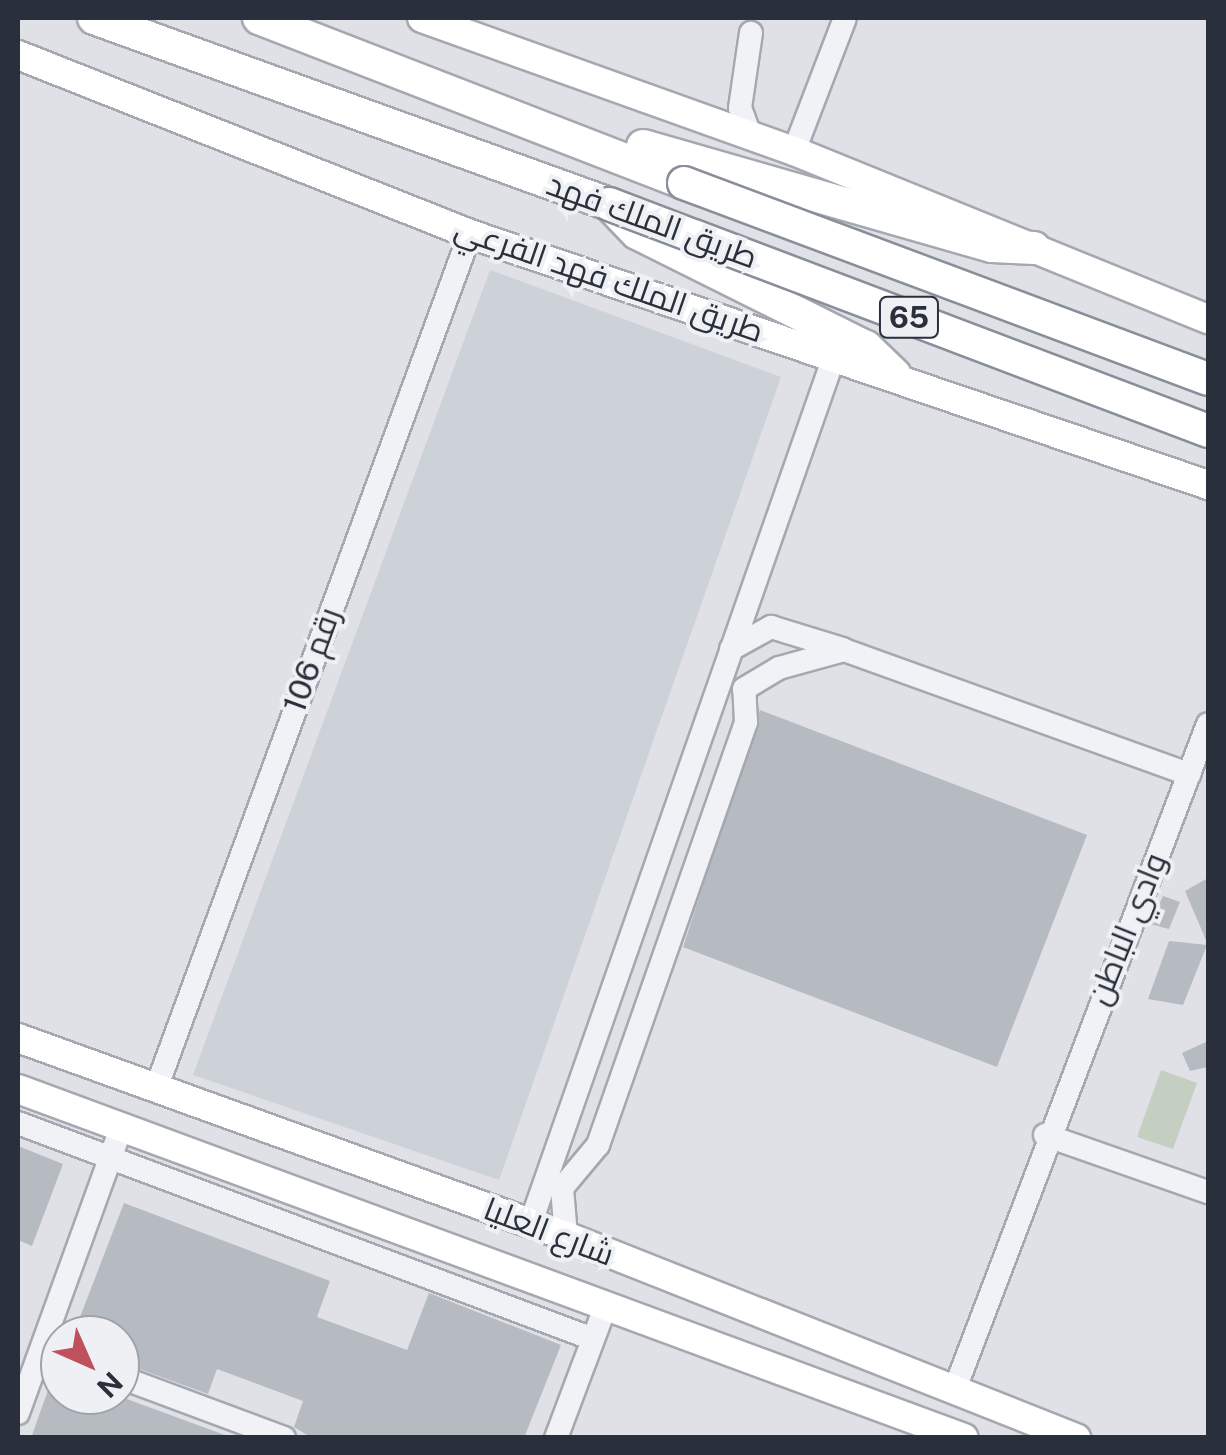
<!DOCTYPE html>
<meta charset="utf-8">
<style>
body{margin:0}
#map{position:relative;width:1226px;height:1455px;overflow:hidden;background:#dfe1e6;font-family:"Public Sans",Cairo,sans-serif}
div>[style]{position:absolute}
.built>*{inset:0;background:#cdd1d8}
.green>*{inset:0;background:#c4cfc1}
.building>*{inset:0;background:#b6bbc2}
.roads{filter:drop-shadow(2px 0 #a5a8b0) drop-shadow(-2px 0 #a5a8b0) drop-shadow(0 2px #a5a8b0) drop-shadow(0 -2px #a5a8b0)}
.minor>*{height:22px;margin:-11px;padding:0 11px;transform-origin:11px;border-radius:11px;background:#f1f2f5}
.major>*{height:28px;margin:-14px;padding:0 14px;transform-origin:14px;border-radius:14px;background:#fff}
.highway>*{height:32px;margin:-16px;padding:0 16px;transform-origin:16px;border-radius:16px;background:#fff}
.bridges{filter:drop-shadow(2px 0 #888f9b) drop-shadow(-2px 0 #888f9b) drop-shadow(0 2px #888f9b) drop-shadow(0 -2px #888f9b)}
.highway-bridge>*{height:32px;margin:-16px;padding:0 16px;transform-origin:16px;border-radius:16px;background:#fff}
span{translate:-50% -50%;white-space:nowrap;text-align:center;line-height:1.15;-webkit-text-stroke:8px #eef0f4;paint-order:stroke}
.shield-label span{padding:2px 8px;background:#eef0f4;border:2px solid;border-radius:8px;-webkit-text-stroke-width:0}
.shield-label{font-size:30px;color:#29303c;font-weight:700}
.street-label{font-size:32px;color:#29303c}
.frame{position:absolute;inset:0;border:20px solid #29303c;pointer-events:none}
.north{position:absolute;left:40px;top:1315px;width:100px;height:100px;box-sizing:border-box;background:#eef0f4;border:2px solid #9fa3aa;border-radius:50%;rotate:135deg;font-size:28px;font-weight:700;line-height:40px;text-align:center;color:#29303c}
.north::after{content:'';display:block;margin:auto;width:35px;height:45px;background:#bf505e;clip-path:polygon(50% 0,100% 100%,50% 72%,0 100%)}
</style>
<div id="map">
<div class="built">
<i style="clip-path:polygon(490px 270px,781px 377px,499px 1180px,193px 1075px)"></i>
</div>
<div class="green">
<i style="clip-path:polygon(1161px 1070px,1197px 1083px,1173px 1149px,1137px 1137px)"></i>
</div>
<div class="building">
<i style="clip-path:polygon(760px 710px,1087px 835px,997px 1067px,683px 947px)"></i>
<i style="clip-path:polygon(1208px 878px,1208px 945px,1185px 891px)"></i>
<i style="clip-path:polygon(1163px 896px,1180px 902px,1169px 929px,1150px 924px)"></i>
<i style="clip-path:polygon(1169px 941px,1207px 945px,1183px 1005px,1148px 999px)"></i>
<i style="clip-path:polygon(1208px 1041px,1208px 1067px,1190px 1071px,1182px 1053px)"></i>
<i style="clip-path:polygon(18px 1146px,63px 1164px,32px 1246px,18px 1240px)"></i>
<i style="clip-path:polygon(124px 1203px,330px 1281px,317px 1317px,407px 1350px,429px 1293px,561px 1345px,524px 1438px,312px 1438px,294px 1427px,303px 1401px,217px 1369px,208px 1394px,120px 1362px,120px 1335px,73px 1335px)"></i>
<i style="clip-path:polygon(58px 1362px,60px 1395px,116px 1395px,233px 1438px,31px 1438px)"></i>
</div>
<div class="roads">
<div class="minor">
<i style="left:750px;top:135px;width:29px;rotate:-110deg"></i>
<i style="left:740px;top:108px;width:76px;rotate:-81.7deg"></i>
<i style="left:794px;top:151px;width:142px;rotate:-69deg"></i>
<i style="left:731px;top:649px;width:46px;rotate:-28.8deg"></i>
<i style="left:771px;top:627px;width:75px;rotate:17deg"></i>
<i style="left:157px;top:1086px;width:908px;rotate:-69.83deg"></i>
<i style="left:18px;top:1123px;width:614px;rotate:20.59deg"></i>
<i style="left:1045px;top:1135px;width:173px;rotate:19.3deg"></i>
<i style="left:530px;top:1225px;width:920px;rotate:-70.7deg"></i>
<i style="left:566px;top:1236px;width:48px;rotate:-94.8deg"></i>
<i style="left:562px;top:1188px;width:56px;rotate:-50.1deg"></i>
<i style="left:598px;top:1145px;width:448px;rotate:-70.7deg"></i>
<i style="left:746px;top:722px;width:33px;rotate:-93deg"></i>
<i style="left:744px;top:689px;width:41px;rotate:-31deg"></i>
<i style="left:779px;top:668px;width:67px;rotate:-15.5deg"></i>
<i style="left:844px;top:650px;width:367px;rotate:19.8deg"></i>
<i style="left:120px;top:1377px;width:175px;rotate:20.4deg"></i>
<i style="left:956px;top:1386px;width:708px;rotate:-69.16deg"></i>
<i style="left:18px;top:1413px;width:305px;rotate:-70.1deg"></i>
<i style="left:556px;top:1438px;width:142px;rotate:-69.4deg"></i>
</div>
<div class="major">
<i style="left:422px;top:18px;width:395px;rotate:19.7deg"></i>
<i style="left:794px;top:151px;width:447px;rotate:22.1deg"></i>
<i style="left:18px;top:55px;width:486px;rotate:21.6deg"></i>
<i style="left:470px;top:234px;width:780px;rotate:18.78deg"></i>
<i style="left:18px;top:1038px;width:583px;rotate:19.87deg"></i>
<i style="left:566px;top:1236px;width:549px;rotate:21.61deg"></i>
<i style="left:18px;top:1089px;width:1008px;rotate:20.25deg"></i>
</div>
<div class="highway">
<i style="left:94px;top:18px;width:548px;rotate:19.86deg"></i>
<i style="left:609px;top:204px;width:40px;rotate:46deg"></i>
<i style="left:637px;top:233px;width:256px;rotate:26.5deg"></i>
<i style="left:866px;top:347px;width:40px;rotate:44deg"></i>
<i style="left:259px;top:18px;width:456px;rotate:21.2deg"></i>
<i style="left:643px;top:146px;width:363px;rotate:16deg"></i>
<i style="left:992px;top:246px;width:42px;rotate:2.7deg"></i>
</div>
</div>
<div class="bridges">
<div class="highway-bridge">
<i style="left:684px;top:183px;width:559px;rotate:20.51deg"></i>
<i style="left:609px;top:204px;width:641px;rotate:20.75deg"></i>
</div>
</div>
<div class="shield-label">
<span style="left:909px;top:317px">65</span>
</div>
<div class="street-label">
<span style="left:652px;top:221px;rotate:20deg">طريق الملك فهد</span>
<span style="left:609px;top:280px;rotate:19deg">طريق الملك فهد الفرعي</span>
<span style="left:312px;top:660px;rotate:-70deg">رقم 106</span>
<span style="left:1127px;top:929px;rotate:-68deg">وادي الباطن</span>
<span style="left:549px;top:1232px;rotate:21deg">شارع العليا</span>
</div>
<div class="frame"></div>
<div class="north">N</div>
</div>
